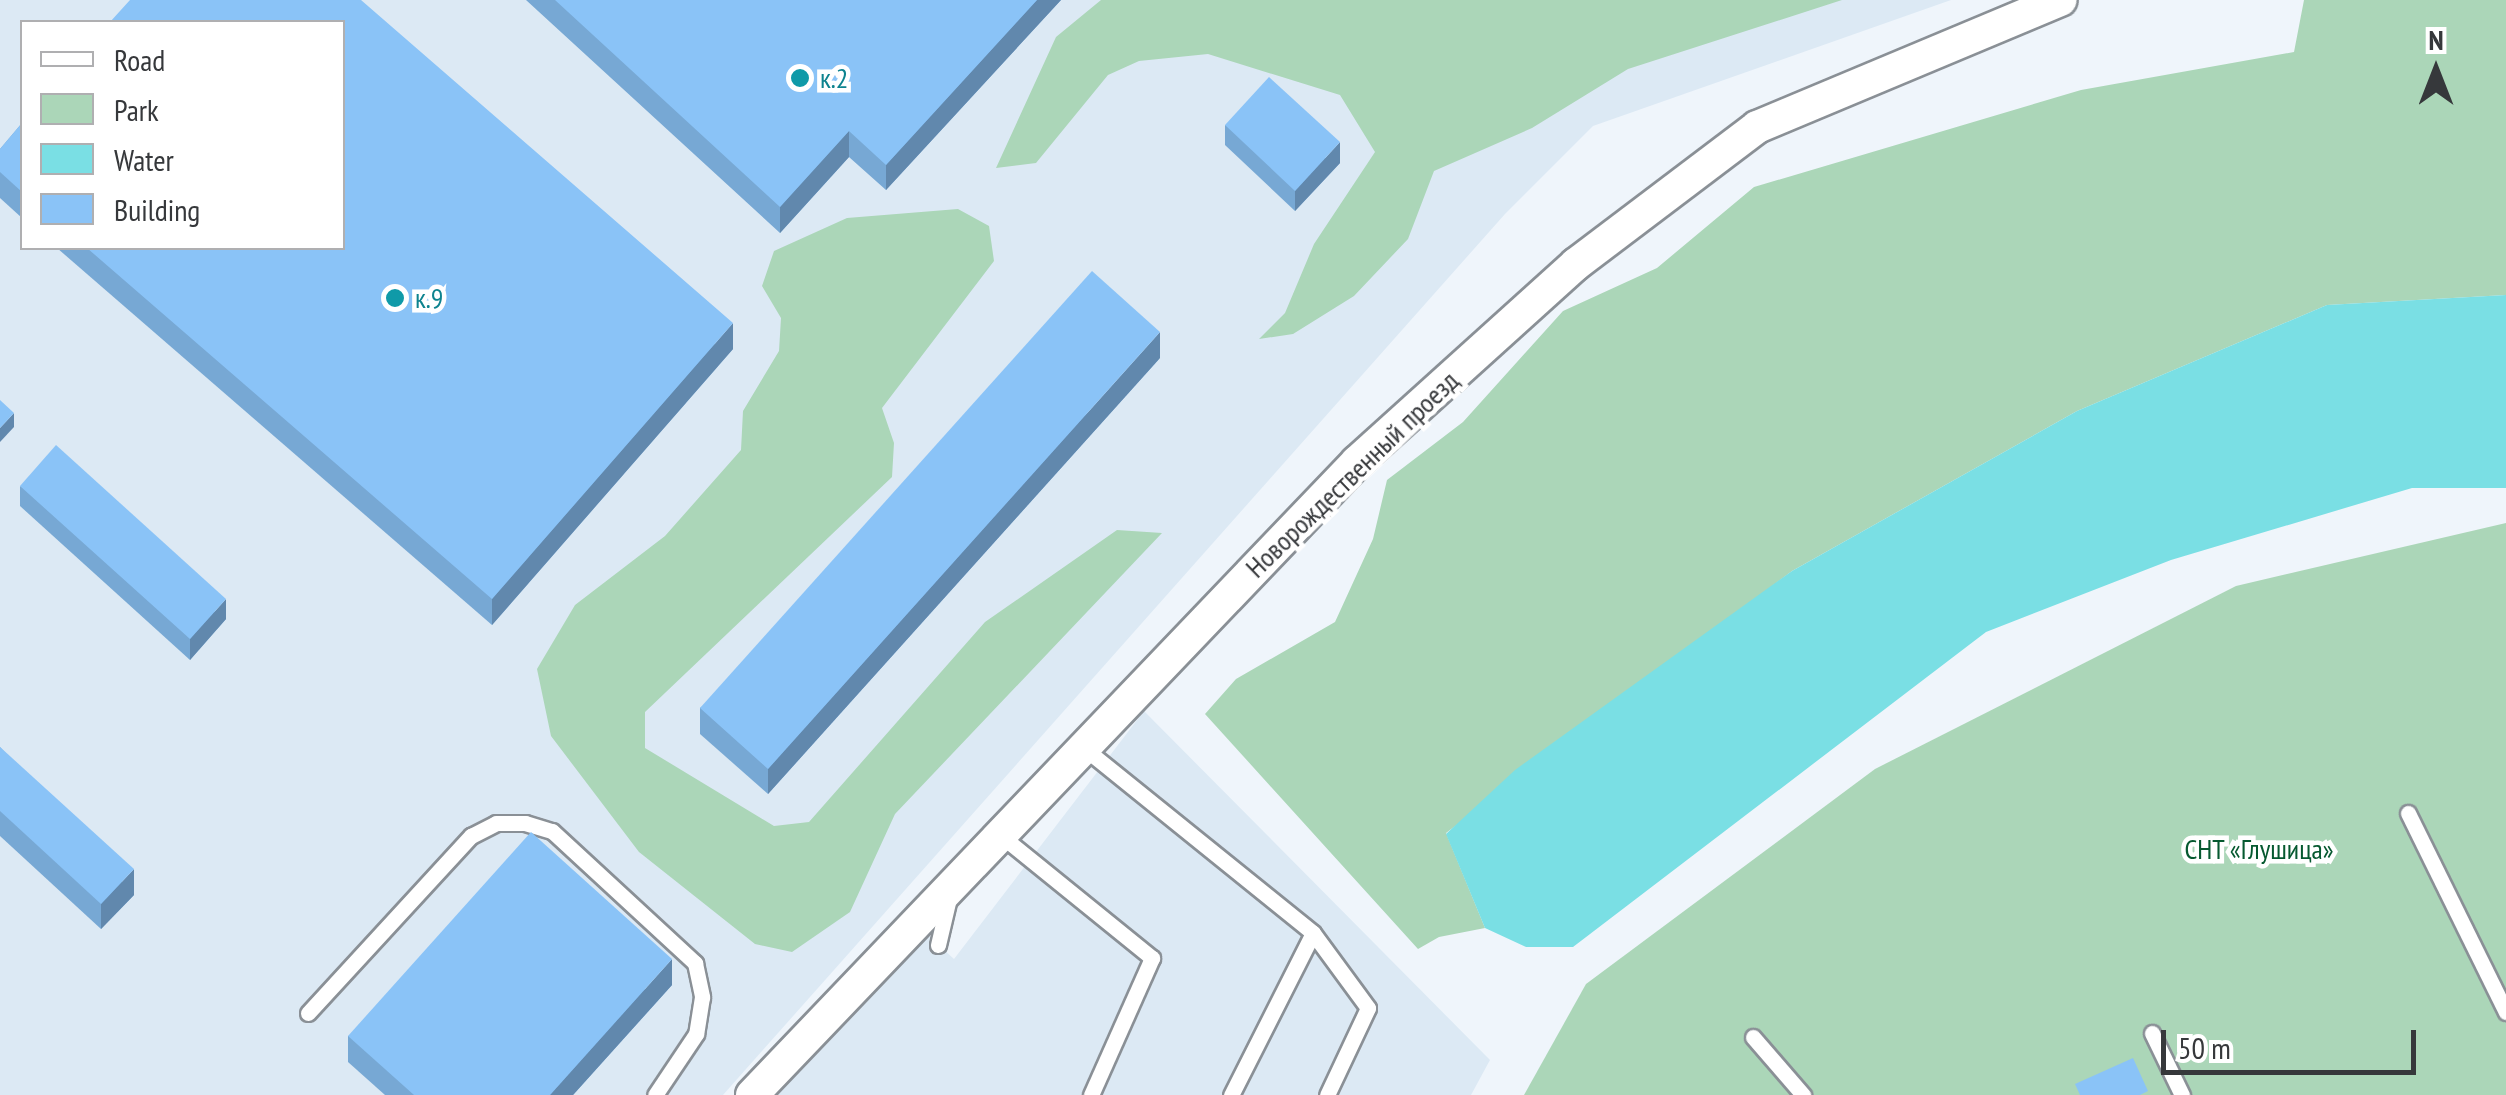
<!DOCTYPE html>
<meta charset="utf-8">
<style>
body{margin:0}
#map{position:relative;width:2506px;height:1095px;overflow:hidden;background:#eff5fb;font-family:"PT Sans Narrow",sans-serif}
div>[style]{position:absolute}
.built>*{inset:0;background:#dce9f4}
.green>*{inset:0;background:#abd6b8}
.water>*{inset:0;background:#7adfe4}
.roads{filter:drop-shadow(2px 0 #8a9096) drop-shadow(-2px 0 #8a9096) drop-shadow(0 2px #8a9096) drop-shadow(0 -2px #8a9096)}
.lane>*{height:15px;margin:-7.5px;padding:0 7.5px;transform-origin:7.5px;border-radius:7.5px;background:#fff}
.street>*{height:32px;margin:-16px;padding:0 16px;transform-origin:16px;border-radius:16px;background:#fff}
.wall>*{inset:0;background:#77a8d4}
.shaded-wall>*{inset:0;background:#6188ad}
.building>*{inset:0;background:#8ac3f7}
.dots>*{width:28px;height:28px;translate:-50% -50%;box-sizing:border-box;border:5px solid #fff;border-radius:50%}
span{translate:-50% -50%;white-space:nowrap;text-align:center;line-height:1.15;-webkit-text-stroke:9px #fff;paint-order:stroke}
.culture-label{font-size:28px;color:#0d838f}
.left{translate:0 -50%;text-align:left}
.street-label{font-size:28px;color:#36383b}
.park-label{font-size:28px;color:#065930}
.legend{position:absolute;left:20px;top:20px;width:325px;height:230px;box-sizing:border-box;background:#fff;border:2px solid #afafb1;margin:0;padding:12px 18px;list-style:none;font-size:30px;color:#36383b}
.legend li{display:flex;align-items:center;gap:20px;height:50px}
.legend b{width:50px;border:2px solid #afafb1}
.north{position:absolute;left:2386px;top:20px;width:100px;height:100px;-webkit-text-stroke:8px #fff;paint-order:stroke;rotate:0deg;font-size:28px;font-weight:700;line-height:40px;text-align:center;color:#36383b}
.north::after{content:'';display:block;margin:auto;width:35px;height:45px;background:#36383b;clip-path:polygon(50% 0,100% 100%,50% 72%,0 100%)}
.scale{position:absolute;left:2161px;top:1030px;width:255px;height:45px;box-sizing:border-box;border:5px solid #36383b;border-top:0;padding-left:12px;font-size:30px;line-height:35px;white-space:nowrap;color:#36383b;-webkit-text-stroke:8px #fff;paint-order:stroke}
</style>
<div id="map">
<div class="built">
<i style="clip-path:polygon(evenodd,0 0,1951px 0,1593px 126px,1505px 214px,723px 1095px,0 1095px,0 0,22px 22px,342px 22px,342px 248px,22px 248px,22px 22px)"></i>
<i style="clip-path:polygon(1144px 711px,1490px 1060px,1471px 1095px,769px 1095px,920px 928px,954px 959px)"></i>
</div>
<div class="green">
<i style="clip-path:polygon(1101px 0,1842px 0,1628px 69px,1532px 128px,1434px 171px,1408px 239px,1354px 296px,1293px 334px,1259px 339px,1285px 313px,1314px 244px,1375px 152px,1340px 95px,1208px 54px,1139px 61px,1108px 75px,1036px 163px,996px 168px,1056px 37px)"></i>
<i style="clip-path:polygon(2304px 0,2506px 0,2506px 295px,2327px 305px,2077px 411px,1792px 571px,1446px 833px,1485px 928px,1439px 937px,1418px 949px,1205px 714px,1236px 679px,1335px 622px,1373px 539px,1387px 480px,1463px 422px,1563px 311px,1657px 268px,1754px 187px,2081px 90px,2294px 52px)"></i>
<i style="clip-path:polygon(958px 209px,989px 226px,994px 261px,882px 408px,894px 443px,892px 477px,645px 712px,645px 748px,774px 826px,809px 822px,985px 622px,1117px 530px,1162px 533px,895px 814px,850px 912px,792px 952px,755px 944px,639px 852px,551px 736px,537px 669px,575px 605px,665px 536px,741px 450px,743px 411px,779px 351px,781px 318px,762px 286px,774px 251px,847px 218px)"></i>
<i style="clip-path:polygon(2506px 523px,2506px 1095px,1524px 1095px,1586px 984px,1875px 769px,2236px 586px)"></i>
</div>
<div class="water">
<i style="clip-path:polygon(2506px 295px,2506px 488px,2412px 488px,2171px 560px,1986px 632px,1573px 947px,1526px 947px,1485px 928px,1446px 834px,1515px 770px,1792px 571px,2077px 411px,2327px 305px)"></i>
</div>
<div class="roads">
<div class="lane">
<i style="left:1084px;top:748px;width:294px;rotate:38.9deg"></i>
<i style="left:1313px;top:933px;width:182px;rotate:116.8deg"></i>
<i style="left:2408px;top:813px;width:222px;rotate:63.8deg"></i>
<i style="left:999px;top:834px;width:197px;rotate:39deg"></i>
<i style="left:1152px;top:958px;width:150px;rotate:114deg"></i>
<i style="left:1313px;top:933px;width:93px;rotate:53.7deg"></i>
<i style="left:1368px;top:1008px;width:96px;rotate:115.2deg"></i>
<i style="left:938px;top:945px;width:48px;rotate:-76.8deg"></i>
<i style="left:308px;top:1013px;width:241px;rotate:-47.4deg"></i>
<i style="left:471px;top:836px;width:28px;rotate:-27deg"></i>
<i style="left:496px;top:823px;width:29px"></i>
<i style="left:525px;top:823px;width:28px;rotate:17deg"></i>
<i style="left:552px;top:831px;width:195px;rotate:42.7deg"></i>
<i style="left:695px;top:963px;width:35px;rotate:78deg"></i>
<i style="left:702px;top:997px;width:37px;rotate:99deg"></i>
<i style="left:696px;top:1034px;width:73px;rotate:123.9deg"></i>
<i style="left:2152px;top:1033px;width:69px;rotate:64.2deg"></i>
<i style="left:1753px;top:1037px;width:77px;rotate:49.2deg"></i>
</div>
<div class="street">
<i style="left:752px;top:1095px;width:876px;rotate:-46.3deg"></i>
<i style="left:1357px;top:462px;width:295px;rotate:-42.1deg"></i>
<i style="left:1576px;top:264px;width:227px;rotate:-37.1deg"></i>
<i style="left:1757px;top:127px;width:329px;rotate:-22.7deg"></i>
</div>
</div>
<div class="wall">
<i style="clip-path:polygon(526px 0,1061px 0,886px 190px,849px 157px,780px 233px)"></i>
<i style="clip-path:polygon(22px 123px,22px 218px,0 198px,0 149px)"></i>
<i style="clip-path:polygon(1225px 125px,1340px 163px,1295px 211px,1225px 145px)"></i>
<i style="clip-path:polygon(57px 248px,342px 248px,733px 349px,492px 625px)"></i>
<i style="clip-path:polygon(1160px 358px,768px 794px,700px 734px,700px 708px)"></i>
<i style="clip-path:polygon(20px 486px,226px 619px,190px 660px,20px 506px)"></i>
<i style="clip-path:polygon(0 747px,134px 895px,101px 929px,0 836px)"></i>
<i style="clip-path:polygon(672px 985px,573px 1095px,385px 1095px,348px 1062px,348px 1036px)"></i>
</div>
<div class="shaded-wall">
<i style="clip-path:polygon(1037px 0,1061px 0,886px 190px,886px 165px)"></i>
<i style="clip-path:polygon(849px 131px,849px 157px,780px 233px,780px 207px)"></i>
<i style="clip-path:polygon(1340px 142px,1340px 163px,1295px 211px,1295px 191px)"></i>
<i style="clip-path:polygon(733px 323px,733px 349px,492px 625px,492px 599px)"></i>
<i style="clip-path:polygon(1160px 332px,1160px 358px,768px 794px,768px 769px)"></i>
<i style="clip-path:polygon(14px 413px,14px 427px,0 442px,0 428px)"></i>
<i style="clip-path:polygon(226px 599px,226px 619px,190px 660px,190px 639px)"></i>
<i style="clip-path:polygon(134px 869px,134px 895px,101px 929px,101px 904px)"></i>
<i style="clip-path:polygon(672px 959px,672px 985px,573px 1095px,550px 1095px)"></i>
</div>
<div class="building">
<i style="clip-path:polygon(130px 0,361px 0,733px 323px,492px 599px,87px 248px,342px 248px,342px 22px,110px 22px)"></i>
<i style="clip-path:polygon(555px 0,1037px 0,886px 165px,849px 131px,780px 207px)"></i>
<i style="clip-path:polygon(1269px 77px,1340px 142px,1295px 191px,1225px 125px)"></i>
<i style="clip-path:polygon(22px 123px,22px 192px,0 172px,0 149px)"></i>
<i style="clip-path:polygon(1092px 271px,1160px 332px,768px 769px,700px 708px)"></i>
<i style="clip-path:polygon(0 400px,14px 413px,0 428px)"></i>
<i style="clip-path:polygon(56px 445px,226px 599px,190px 639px,20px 486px)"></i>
<i style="clip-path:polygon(0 747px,134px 869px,101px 904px,0 811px)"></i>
<i style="clip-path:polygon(531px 832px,672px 959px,550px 1095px,414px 1095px,348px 1036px)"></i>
<i style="clip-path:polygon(2133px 1058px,2148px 1091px,2140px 1095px,2080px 1095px,2075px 1084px)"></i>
</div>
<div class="dots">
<i style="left:800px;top:78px;background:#0f9aa8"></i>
<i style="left:395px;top:298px;background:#0f9aa8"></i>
</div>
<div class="culture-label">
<span class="left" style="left:820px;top:78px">к.2</span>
<span class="left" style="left:415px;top:298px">к.9</span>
</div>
<div class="street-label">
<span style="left:1352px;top:474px;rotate:-44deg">Новорождественный проезд</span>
</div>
<div class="park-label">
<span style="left:2259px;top:849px">СНТ «Глушица»</span>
</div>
<ul class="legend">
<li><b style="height:12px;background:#fff"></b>Road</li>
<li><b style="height:28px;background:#abd6b8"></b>Park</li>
<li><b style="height:28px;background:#7adfe4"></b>Water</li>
<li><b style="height:28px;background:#8ac3f7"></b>Building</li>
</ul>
<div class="north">N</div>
<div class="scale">50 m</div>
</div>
